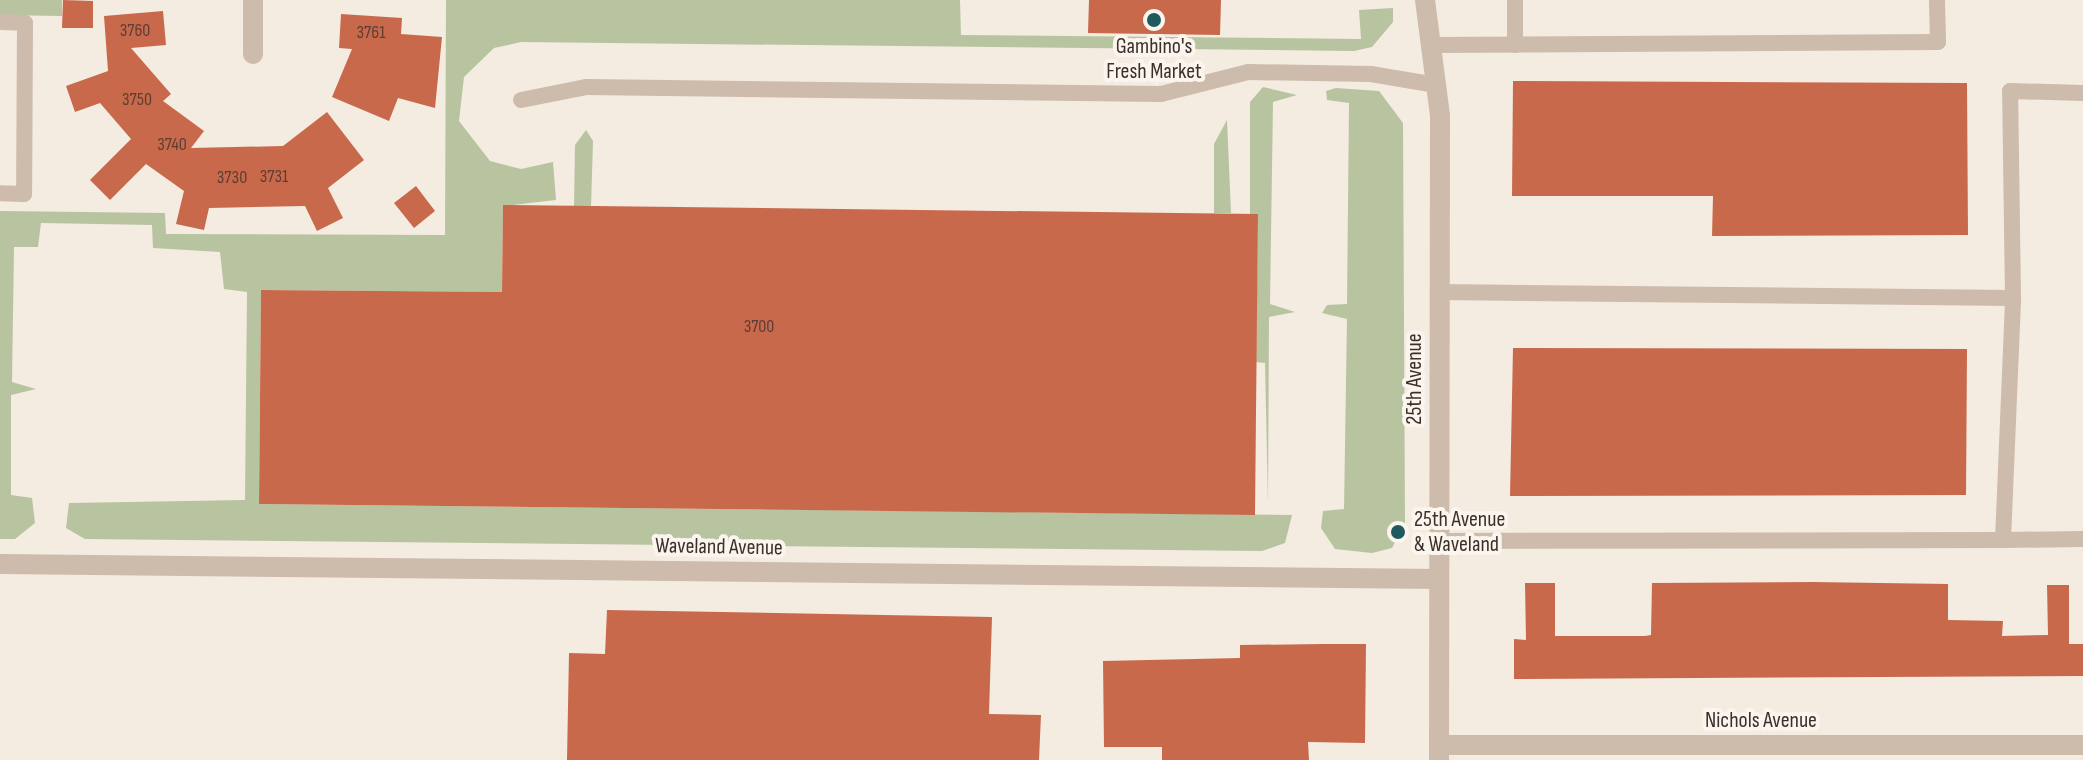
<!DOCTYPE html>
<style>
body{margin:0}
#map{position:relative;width:2083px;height:760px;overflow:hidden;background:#f4ebe1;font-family:"Sofia Sans Condensed",sans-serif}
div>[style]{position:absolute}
.green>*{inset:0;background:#b8c4a0}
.building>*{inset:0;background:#c8694b}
.service>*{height:16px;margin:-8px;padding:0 8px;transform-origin:8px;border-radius:8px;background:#cdbbac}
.minor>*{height:20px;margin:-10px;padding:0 10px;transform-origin:10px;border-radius:10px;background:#cdbbac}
.tertiary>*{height:20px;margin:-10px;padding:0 10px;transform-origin:10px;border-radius:10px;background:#cdbbac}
.dots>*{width:22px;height:22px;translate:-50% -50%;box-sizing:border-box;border:4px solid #fbf5ee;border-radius:50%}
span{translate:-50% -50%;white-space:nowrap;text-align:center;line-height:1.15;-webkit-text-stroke:8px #fbf5ee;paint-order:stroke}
.number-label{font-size:18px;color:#5e3e33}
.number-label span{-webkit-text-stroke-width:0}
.poi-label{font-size:22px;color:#3b302b}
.left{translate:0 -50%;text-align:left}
.street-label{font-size:22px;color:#3b302b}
</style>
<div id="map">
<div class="green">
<i style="clip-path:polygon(0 0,62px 0,62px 16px,0 15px)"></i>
<i style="clip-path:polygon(446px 0,960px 0,961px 35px,1361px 39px,1359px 10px,1393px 8px,1393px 22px,1372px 47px,1354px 51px,521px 42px,494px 48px,464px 77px,459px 121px,490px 161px,521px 169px,553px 162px,556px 200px,503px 206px,502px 292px,261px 290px,259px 504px,1292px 515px,1285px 543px,1262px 551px,85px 539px,66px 528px,69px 503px,245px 500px,247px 292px,224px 289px,220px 252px,153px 248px,152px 225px,41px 223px,38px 247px,14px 247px,12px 382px,36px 389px,11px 395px,11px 495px,32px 498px,35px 523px,15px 539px,0 539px,0 211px,165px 213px,166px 234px,445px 235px)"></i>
<i style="clip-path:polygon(1263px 87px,1297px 95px,1273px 102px,1270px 304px,1295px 312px,1269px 317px,1268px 504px,1265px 363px,1256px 362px,1258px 214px,1250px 214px,1250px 102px)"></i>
<i style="clip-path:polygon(1336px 88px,1379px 91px,1403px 123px,1405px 523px,1392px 548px,1372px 553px,1335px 549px,1321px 528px,1323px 511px,1344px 509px,1347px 319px,1322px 313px,1327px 305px,1347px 304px,1349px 103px,1327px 100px,1326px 91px)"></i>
<i style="clip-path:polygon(1227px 120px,1231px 213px,1214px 213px,1214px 144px)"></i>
<i style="clip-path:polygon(586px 130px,593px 141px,591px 207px,574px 206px,575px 145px)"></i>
</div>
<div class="building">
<i style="clip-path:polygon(63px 0,93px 1px,93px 28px,62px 28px)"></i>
<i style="clip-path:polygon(1089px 0,1221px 0,1220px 35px,1088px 33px)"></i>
<i style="clip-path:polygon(163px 11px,166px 45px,131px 48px,171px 94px,163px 101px,204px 131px,191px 148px,283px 146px,327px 112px,364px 160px,328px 188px,343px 218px,317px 231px,305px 206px,209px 208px,204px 230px,176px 224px,184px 191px,146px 164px,110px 200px,90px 180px,131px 139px,100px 103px,75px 112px,66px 86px,108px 71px,104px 16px)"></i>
<i style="clip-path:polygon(341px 14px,402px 18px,401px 34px,442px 37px,435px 108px,398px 98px,389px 121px,332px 97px,352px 49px,339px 48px)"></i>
<i style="clip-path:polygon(1513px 81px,1967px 83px,1968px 235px,1712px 236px,1713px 196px,1512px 196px)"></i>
<i style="clip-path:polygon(416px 186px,435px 211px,414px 228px,394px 203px)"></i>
<i style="clip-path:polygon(503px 205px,1258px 214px,1255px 515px,259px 504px,261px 290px,502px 292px)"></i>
<i style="clip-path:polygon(1513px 348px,1967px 349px,1966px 495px,1510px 496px)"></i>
<i style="clip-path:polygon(1812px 582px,1948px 584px,1948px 620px,2003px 621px,2002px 636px,2048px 635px,2047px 585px,2069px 585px,2069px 644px,2083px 644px,2083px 676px,1514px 679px,1514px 639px,1526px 640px,1525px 583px,1555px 583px,1555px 636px,1645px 636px,1651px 635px,1652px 583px)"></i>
<i style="clip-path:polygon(607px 610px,992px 617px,989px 714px,1041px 715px,1039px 760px,567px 760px,569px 653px,605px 654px)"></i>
<i style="clip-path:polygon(1324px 644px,1366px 644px,1365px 743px,1308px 742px,1309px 760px,1162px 760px,1162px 747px,1104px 747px,1103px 661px,1240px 658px,1240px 645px)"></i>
</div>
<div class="service">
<i style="left:1515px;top:0;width:45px;rotate:90deg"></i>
<i style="left:0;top:22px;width:25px;rotate:2deg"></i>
<i style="left:25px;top:23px;width:171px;rotate:90.3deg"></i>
<i style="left:24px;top:194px;width:24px;rotate:-178deg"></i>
<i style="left:1431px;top:45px;width:507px;rotate:-0.34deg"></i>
<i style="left:1938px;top:42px;width:42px;rotate:-91.4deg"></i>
<i style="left:521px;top:100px;width:66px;rotate:-11.3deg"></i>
<i style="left:586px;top:87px;width:575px;rotate:0.7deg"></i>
<i style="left:1161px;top:94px;width:90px;rotate:-14.2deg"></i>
<i style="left:1248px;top:72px;width:123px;rotate:0.9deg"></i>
<i style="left:1371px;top:74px;width:66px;rotate:9.6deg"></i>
<i style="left:2013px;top:298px;width:207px;rotate:-90.8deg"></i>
<i style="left:2010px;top:91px;width:73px;rotate:1.6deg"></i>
<i style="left:2003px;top:540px;width:80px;rotate:-0.7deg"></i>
<i style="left:1438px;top:541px;width:565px;rotate:-0.1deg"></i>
<i style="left:2003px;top:540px;width:242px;rotate:-87.6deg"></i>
<i style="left:2013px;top:298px;width:574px;rotate:-179.4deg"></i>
</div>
<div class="minor">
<i style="left:253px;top:0;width:54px;rotate:90deg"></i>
<i style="left:0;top:564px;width:1438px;rotate:0.6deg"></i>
<i style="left:1439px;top:745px;width:644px"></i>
</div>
<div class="tertiary">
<i style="left:1425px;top:0;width:117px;rotate:82.6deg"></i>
<i style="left:1440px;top:116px;width:644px;rotate:90.09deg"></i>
</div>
<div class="dots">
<i style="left:1154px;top:20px;background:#1f5a5e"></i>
<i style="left:1398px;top:532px;background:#1f5a5e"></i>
</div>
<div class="number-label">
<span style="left:135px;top:31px">3760</span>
<span style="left:371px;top:33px">3761</span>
<span style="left:137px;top:100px">3750</span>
<span style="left:172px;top:145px">3740</span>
<span style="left:274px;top:177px">3731</span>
<span style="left:232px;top:178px">3730</span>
<span style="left:759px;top:327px">3700</span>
</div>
<div class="poi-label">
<span style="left:1154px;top:59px">Gambino's<br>Fresh Market</span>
<span class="left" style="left:1414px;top:532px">25th Avenue<br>&amp; Waveland</span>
</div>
<div class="street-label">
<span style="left:1415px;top:379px;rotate:-90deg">25th Avenue</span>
<span style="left:719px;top:547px;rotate:1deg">Waveland Avenue</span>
<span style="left:1761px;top:721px">Nichols Avenue</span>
</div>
</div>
